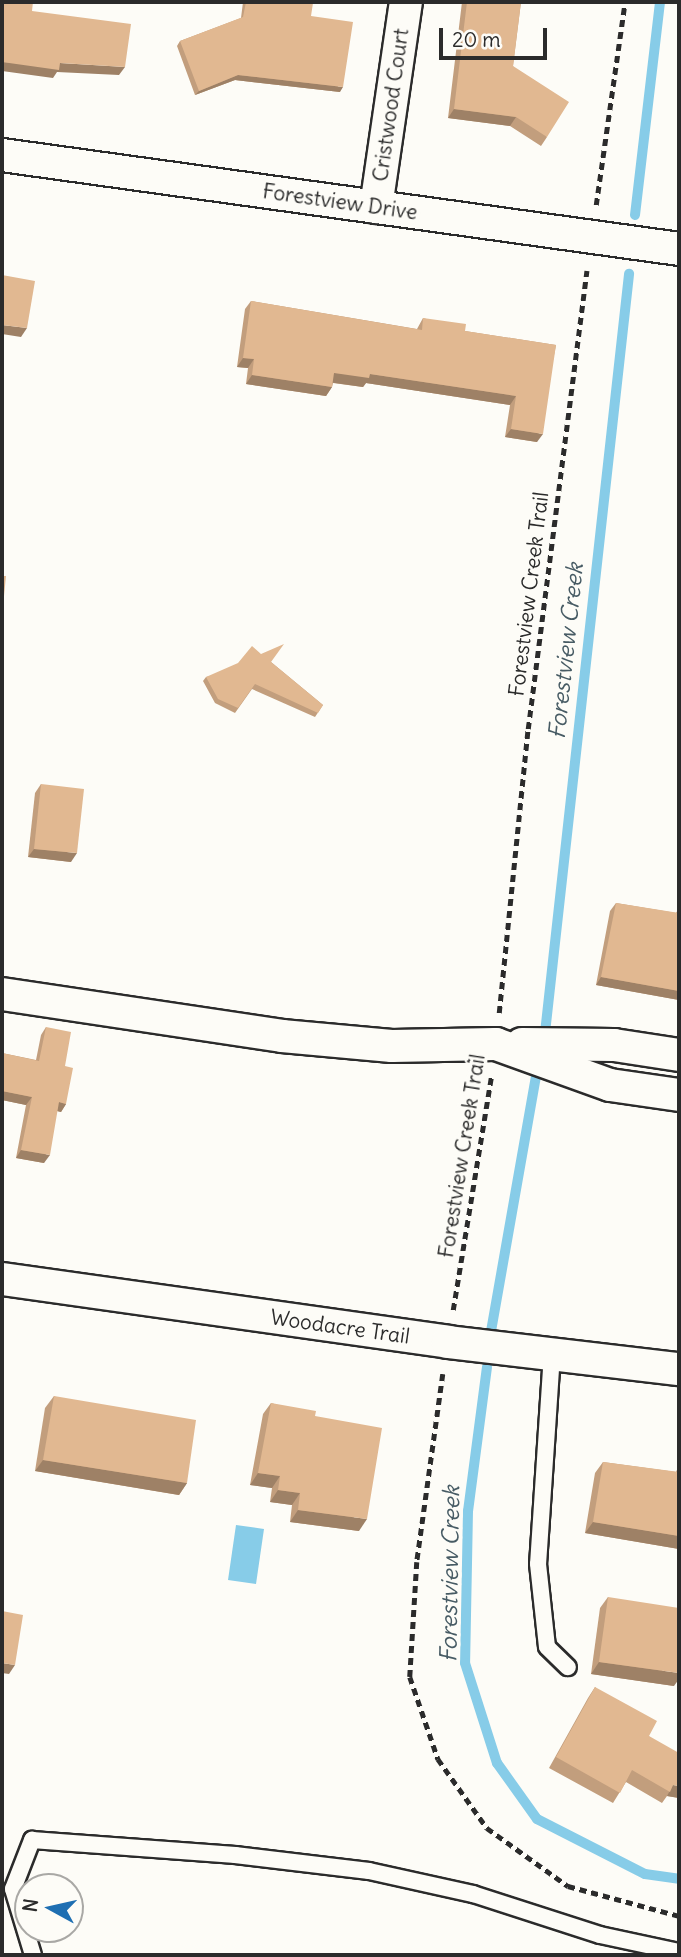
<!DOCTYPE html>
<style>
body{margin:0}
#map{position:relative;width:681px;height:1957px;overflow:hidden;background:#fdfcf7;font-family:Delius,sans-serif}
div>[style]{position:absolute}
.water>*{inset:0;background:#87cce8}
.stream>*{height:10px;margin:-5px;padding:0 5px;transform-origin:5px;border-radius:5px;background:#87cce8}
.path>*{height:4.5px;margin-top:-2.25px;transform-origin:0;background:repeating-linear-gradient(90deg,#2b2b2b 0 7px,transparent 0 12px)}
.roads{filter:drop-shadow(2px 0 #2b2b2b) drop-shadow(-2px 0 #2b2b2b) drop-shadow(0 2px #2b2b2b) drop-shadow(0 -2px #2b2b2b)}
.service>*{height:16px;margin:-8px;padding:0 8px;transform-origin:8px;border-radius:8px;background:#fdfcf7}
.minor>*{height:32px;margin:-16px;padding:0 16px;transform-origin:16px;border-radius:16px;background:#fdfcf7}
.wall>*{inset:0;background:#c29e7d}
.shaded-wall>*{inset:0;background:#9e8166}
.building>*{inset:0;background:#e1b891}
span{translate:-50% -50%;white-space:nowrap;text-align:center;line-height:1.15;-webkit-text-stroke:7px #fdfcf7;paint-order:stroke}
.street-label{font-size:21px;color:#2b2b2b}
.water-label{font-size:23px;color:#475b64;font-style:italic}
.frame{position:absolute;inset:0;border:4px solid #2b2b2b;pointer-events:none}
.north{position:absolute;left:14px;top:1873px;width:70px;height:70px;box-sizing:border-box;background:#fdfcf7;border:2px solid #a9a8a5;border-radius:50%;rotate:278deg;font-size:19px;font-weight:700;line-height:28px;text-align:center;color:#2b2b2b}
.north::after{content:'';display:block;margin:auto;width:24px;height:32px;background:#1f6fb2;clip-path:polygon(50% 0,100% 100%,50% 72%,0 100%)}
.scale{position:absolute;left:439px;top:28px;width:108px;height:32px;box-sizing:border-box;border:4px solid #2b2b2b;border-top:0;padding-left:9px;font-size:21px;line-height:24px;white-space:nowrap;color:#2b2b2b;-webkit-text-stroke:5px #fdfcf7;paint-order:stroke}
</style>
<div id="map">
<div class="water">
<i style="clip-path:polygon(236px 1525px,264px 1529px,256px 1584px,228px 1580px)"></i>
</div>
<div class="stream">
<i style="left:635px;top:215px;width:214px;rotate:-83.3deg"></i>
<i style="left:545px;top:1033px;width:764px;rotate:-83.68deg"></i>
<i style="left:490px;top:1337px;width:270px;rotate:-80deg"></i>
<i style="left:487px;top:1367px;width:145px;rotate:97.5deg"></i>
<i style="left:468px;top:1511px;width:152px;rotate:91.1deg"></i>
<i style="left:465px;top:1663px;width:105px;rotate:72.3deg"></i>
<i style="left:497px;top:1763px;width:69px;rotate:54.5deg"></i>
<i style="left:537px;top:1819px;width:121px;rotate:27deg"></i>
<i style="left:645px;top:1874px;width:34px;rotate:8deg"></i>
</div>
<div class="path">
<i style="left:596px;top:205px;width:205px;rotate:-81.9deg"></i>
<i style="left:499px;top:1013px;width:285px;rotate:-84.2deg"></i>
<i style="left:528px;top:729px;width:462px;rotate:-82.7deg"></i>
<i style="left:453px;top:1310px;width:236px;rotate:-80.7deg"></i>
<i style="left:443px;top:1374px;width:190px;rotate:97.9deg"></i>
<i style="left:417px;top:1562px;width:115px;rotate:93.5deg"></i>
<i style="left:410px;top:1677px;width:87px;rotate:71.1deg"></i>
<i style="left:438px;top:1759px;width:85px;rotate:54.6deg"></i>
<i style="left:487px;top:1828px;width:100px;rotate:35.6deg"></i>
<i style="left:568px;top:1886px;width:115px;rotate:15.1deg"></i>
</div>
<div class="roads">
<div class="service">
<i style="left:552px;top:1354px;width:210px;rotate:93.8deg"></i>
<i style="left:538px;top:1564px;width:83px;rotate:83.8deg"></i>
<i style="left:547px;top:1647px;width:29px;rotate:44deg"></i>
<i style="left:33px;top:1955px;width:69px;rotate:-106.9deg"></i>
<i style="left:13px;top:1889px;width:53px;rotate:-68.8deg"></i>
<i style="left:32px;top:1840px;width:204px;rotate:4.2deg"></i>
<i style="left:235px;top:1855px;width:135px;rotate:6.8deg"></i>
<i style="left:369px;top:1871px;width:107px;rotate:12.5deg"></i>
<i style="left:473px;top:1894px;width:133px;rotate:17.9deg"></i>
<i style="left:600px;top:1935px;width:81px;rotate:12.1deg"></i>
</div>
<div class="minor">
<i style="left:2px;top:155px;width:683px;rotate:7.9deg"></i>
<i style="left:376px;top:207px;width:207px;rotate:-81.7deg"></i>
<i style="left:2px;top:994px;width:283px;rotate:8.5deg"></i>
<i style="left:282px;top:1036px;width:110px;rotate:5.2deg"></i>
<i style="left:392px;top:1046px;width:104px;rotate:-1.1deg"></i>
<i style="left:496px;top:1044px;width:121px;rotate:19.8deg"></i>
<i style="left:610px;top:1085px;width:70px;rotate:8.2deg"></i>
<i style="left:522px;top:1044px;width:92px;rotate:0.6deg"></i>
<i style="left:614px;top:1045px;width:66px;rotate:8.7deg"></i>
<i style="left:2px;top:1279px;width:450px;rotate:8deg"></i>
<i style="left:448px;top:1342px;width:233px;rotate:6.7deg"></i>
</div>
</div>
<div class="wall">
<i style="clip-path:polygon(243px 2px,303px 2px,311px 16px,340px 92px,235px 80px,195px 95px,177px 46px,180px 41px,241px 18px)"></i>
<i style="clip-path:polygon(462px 2px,521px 2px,513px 66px,547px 137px,541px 146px,510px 126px,448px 118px)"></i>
<i style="clip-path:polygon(251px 301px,417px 329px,423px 318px,465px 331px,556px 345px,537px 442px,505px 437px,510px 405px,366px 383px,363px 387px,333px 383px,332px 387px,326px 396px,246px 384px,248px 368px,237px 367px,245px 309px)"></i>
<i style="clip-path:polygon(271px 662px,323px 705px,315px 717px,252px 689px,235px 713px,215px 703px,203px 681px,206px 677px)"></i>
<i style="clip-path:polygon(41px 784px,71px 862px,28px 857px,35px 793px)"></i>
<i style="clip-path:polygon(616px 903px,676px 913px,679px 908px,679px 1000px,596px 985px,610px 911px)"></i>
<i style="clip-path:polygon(46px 1027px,65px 1066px,66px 1104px,61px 1112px,57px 1111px,44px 1163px,16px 1158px,26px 1105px,2px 1100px,2px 1053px,36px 1060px,41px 1035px)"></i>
<i style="clip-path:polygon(54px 1396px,187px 1483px,179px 1495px,35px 1471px,45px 1408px)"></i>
<i style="clip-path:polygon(271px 1403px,315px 1416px,359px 1531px,290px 1522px,292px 1505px,270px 1502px,272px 1488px,250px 1485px,263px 1414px)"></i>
<i style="clip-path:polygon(603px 1462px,676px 1472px,679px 1465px,679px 1549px,585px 1533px,595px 1473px)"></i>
<i style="clip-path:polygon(608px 1597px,674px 1686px,591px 1674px,600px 1608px)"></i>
<i style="clip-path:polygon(595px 1687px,649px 1736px,679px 1798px,667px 1796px,662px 1803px,626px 1782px,613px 1803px,549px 1768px,588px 1698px)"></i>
</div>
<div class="shaded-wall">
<i style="clip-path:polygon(2px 62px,60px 63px,125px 67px,119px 75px,57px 72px,53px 78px,2px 71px)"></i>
<i style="clip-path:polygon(238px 75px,343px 87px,340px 92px,235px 80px,195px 95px,199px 91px)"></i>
<i style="clip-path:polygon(454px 109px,516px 117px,510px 126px,448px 118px)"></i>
<i style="clip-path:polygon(2px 325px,27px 328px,21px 337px,2px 334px)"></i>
<i style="clip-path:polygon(243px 358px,254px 359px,248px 368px,237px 367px)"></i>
<i style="clip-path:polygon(334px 373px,370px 374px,516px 396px,510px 405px,366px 383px,363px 387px,328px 382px)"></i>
<i style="clip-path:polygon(252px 375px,332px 387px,326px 396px,246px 384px)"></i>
<i style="clip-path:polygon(511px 429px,543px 434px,537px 442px,505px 437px)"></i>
<i style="clip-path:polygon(34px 849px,77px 853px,71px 862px,28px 857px)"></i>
<i style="clip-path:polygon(601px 977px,679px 991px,679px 1000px,596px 985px)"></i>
<i style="clip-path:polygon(2px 1091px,32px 1097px,26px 1105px,2px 1100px)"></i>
<i style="clip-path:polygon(59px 1102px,66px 1104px,61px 1112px,53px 1110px)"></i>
<i style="clip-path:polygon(21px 1150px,50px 1155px,44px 1163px,16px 1158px)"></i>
<i style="clip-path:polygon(43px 1460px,187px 1483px,179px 1495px,35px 1471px)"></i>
<i style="clip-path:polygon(258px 1473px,280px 1476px,272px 1488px,250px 1485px)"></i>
<i style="clip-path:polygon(278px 1490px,300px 1493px,292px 1505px,270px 1502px)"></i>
<i style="clip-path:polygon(298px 1510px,367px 1519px,359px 1531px,290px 1522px)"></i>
<i style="clip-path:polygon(593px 1522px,679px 1536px,679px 1549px,585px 1533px)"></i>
<i style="clip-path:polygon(599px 1662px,679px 1673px,679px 1679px,674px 1686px,591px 1674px)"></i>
<i style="clip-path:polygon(2px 1663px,15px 1665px,9px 1674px,2px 1673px)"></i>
<i style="clip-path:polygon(673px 1785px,679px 1786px,679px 1798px,667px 1796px)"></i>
</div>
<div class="building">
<i style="clip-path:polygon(2px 2px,33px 2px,32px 11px,131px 24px,125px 67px,60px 63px,59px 70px,2px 62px)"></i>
<i style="clip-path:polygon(246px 2px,303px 2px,313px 3px,311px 16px,353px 22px,343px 87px,238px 75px,199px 91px,180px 41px,243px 17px)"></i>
<i style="clip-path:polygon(467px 2px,521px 2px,513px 66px,569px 102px,547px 137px,516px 117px,454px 109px)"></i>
<i style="clip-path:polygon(2px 275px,35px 281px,27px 328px,2px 325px)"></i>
<i style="clip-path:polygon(251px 301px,422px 330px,423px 318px,466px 324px,465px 331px,556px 345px,543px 434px,511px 429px,516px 396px,370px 374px,369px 378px,334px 373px,332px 387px,252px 375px,254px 359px,243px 358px)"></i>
<i style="clip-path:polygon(2px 576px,6px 576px,2px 616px)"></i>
<i style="clip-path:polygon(284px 644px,271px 662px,323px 705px,318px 713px,255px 684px,238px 708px,218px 699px,206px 677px,238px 663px,252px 646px,261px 654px)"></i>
<i style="clip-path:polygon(41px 784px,84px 789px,77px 853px,34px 849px)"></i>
<i style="clip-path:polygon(616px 903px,679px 913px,679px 991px,601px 977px)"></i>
<i style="clip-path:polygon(46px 1027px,71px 1032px,65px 1066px,73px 1068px,66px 1104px,59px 1102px,50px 1155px,21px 1150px,32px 1097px,2px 1091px,2px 1053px,39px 1061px)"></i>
<i style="clip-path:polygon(54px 1396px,196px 1420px,187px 1483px,43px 1460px)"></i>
<i style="clip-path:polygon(271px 1403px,316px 1411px,315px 1416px,382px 1428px,367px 1519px,298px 1510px,300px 1493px,278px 1490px,280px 1476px,258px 1473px)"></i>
<i style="clip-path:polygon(603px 1462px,679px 1472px,679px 1536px,593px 1522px)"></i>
<i style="clip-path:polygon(608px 1597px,679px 1608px,679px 1673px,599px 1662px)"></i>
<i style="clip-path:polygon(2px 1611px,23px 1615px,15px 1665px,2px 1663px)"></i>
<i style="clip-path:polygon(595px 1687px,657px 1721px,649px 1736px,679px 1753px,679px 1786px,673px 1785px,670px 1792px,632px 1770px,620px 1793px,556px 1757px)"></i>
</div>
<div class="street-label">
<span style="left:391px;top:105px;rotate:-82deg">Cristwood Court</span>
<span style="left:340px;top:202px;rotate:8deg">Forestview Drive</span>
<span style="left:529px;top:594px;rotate:-83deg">Forestview Creek Trail</span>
<span style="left:462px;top:1156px;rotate:-81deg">Forestview Creek Trail</span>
<span style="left:340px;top:1327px;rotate:8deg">Woodacre Trail</span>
</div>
<div class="water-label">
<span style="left:566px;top:651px;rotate:-84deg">Forestview Creek</span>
<span style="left:450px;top:1574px;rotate:-89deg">Forestview Creek</span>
</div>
<div class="frame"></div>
<div class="north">N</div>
<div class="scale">20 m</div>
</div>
